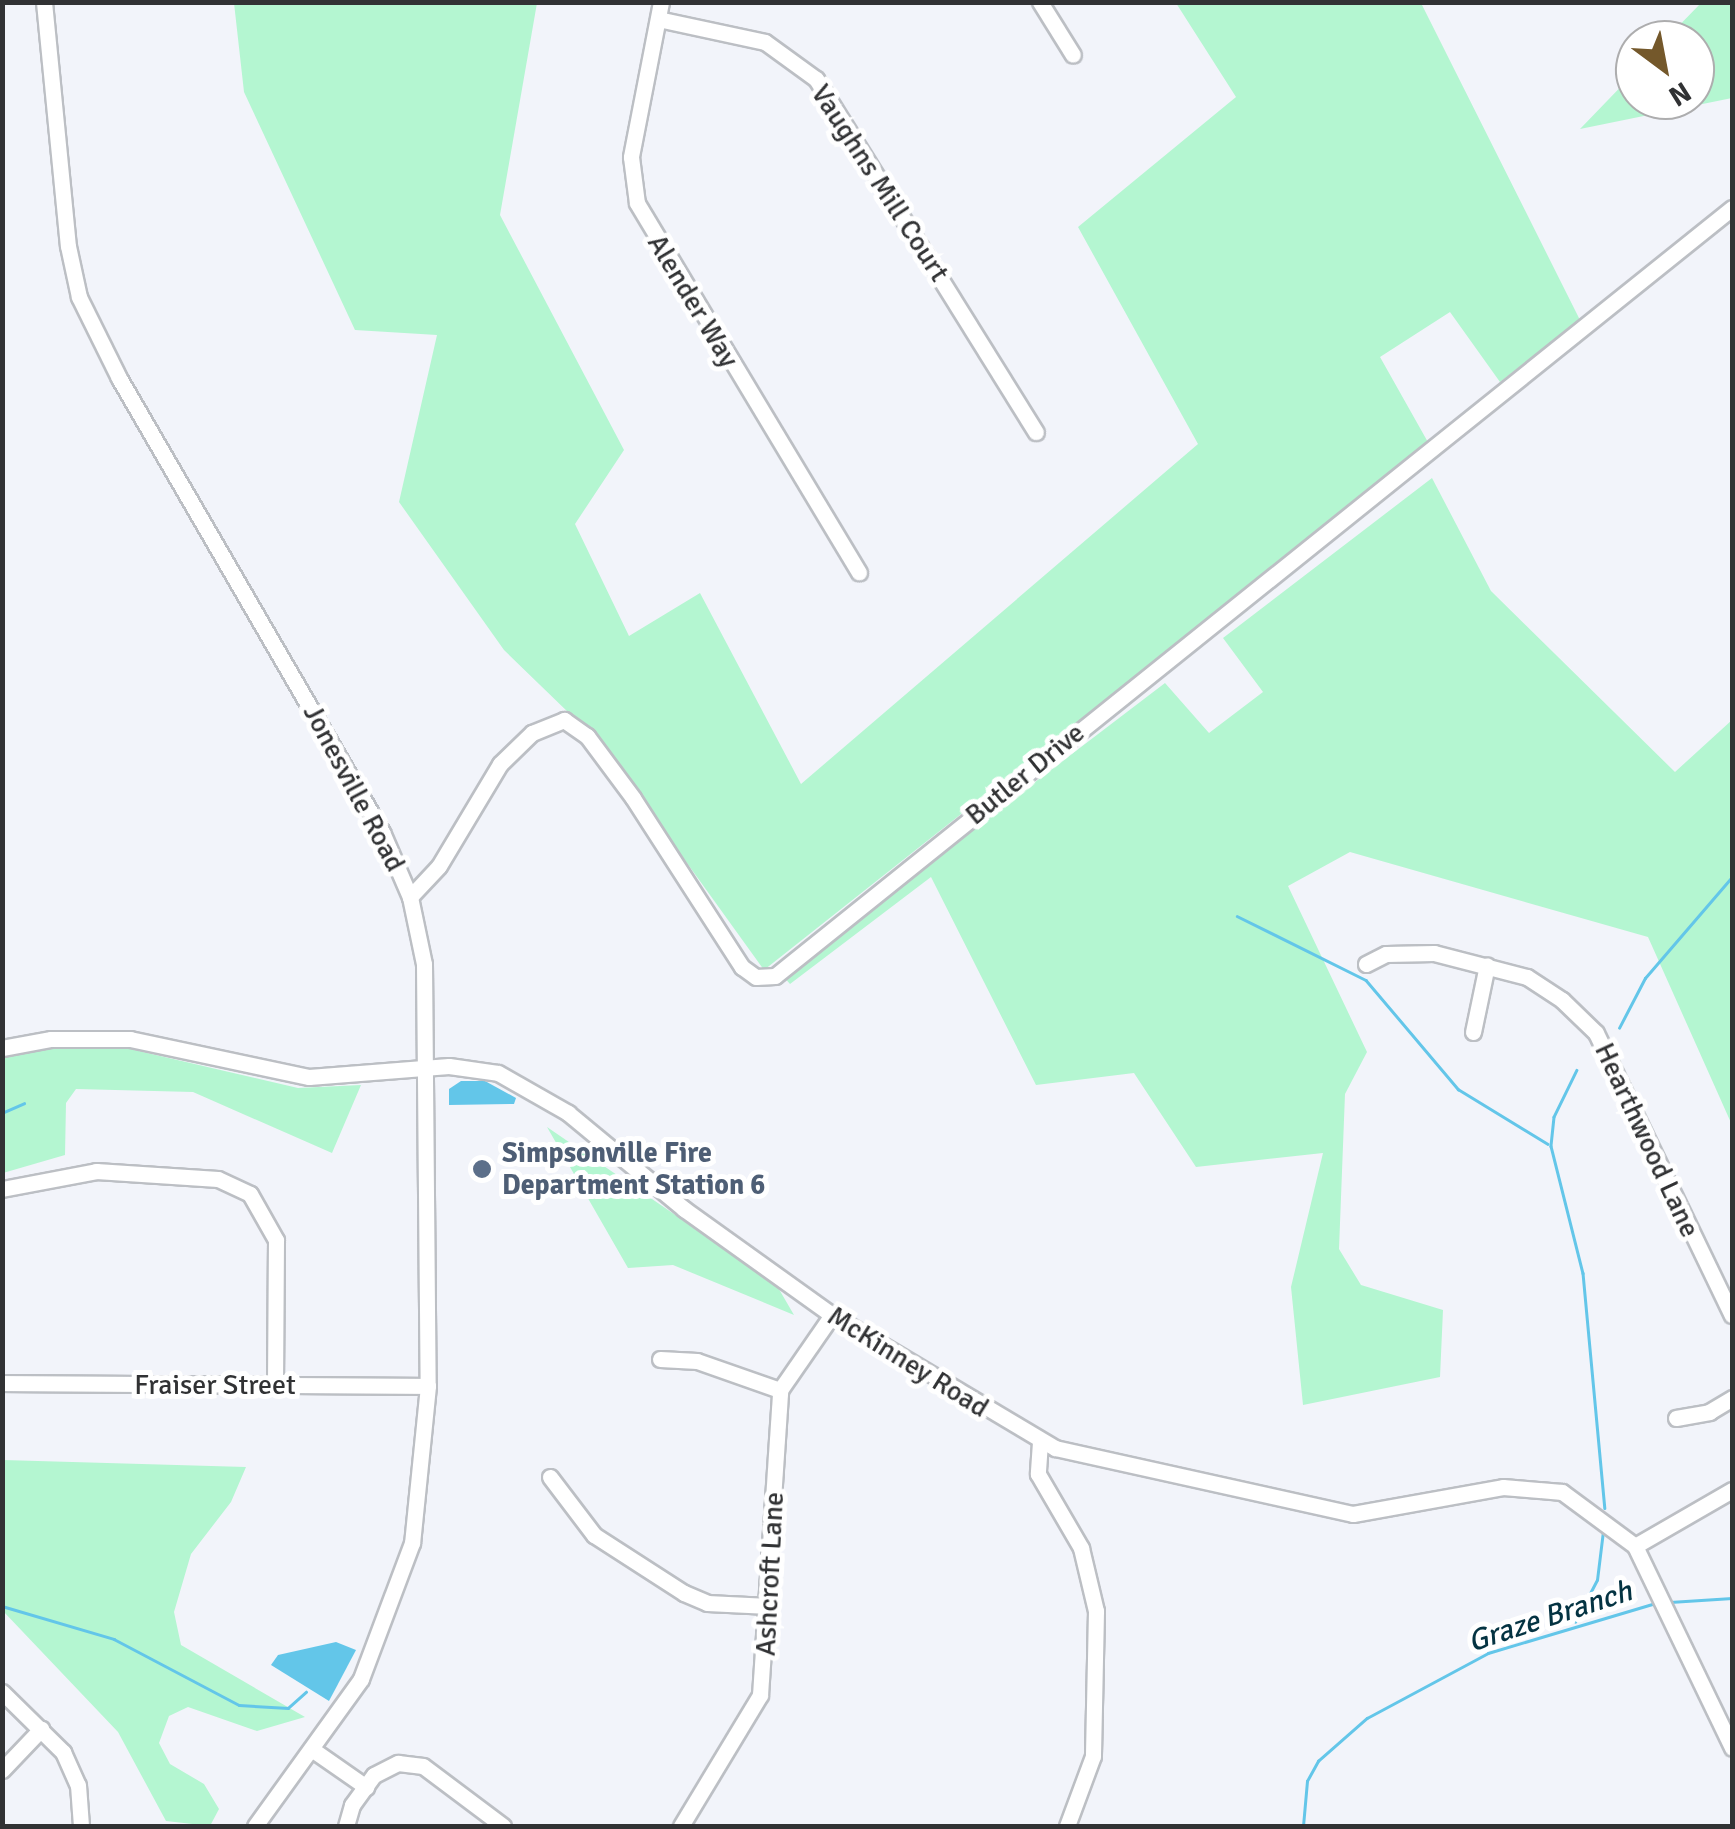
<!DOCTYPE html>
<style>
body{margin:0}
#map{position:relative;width:1735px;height:1829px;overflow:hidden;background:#f2f4fa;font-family:Signika,sans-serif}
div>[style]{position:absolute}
.green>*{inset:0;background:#b4f6d1}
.water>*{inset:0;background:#63c6e9}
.stream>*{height:2.5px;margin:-1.25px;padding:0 1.25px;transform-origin:1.25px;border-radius:1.25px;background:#63c6e9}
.roads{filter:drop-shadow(2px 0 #bcbfc4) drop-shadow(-2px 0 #bcbfc4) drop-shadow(0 2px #bcbfc4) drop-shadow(0 -2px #bcbfc4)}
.minor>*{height:15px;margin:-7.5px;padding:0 7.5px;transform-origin:7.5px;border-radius:7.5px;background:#fff}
.dots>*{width:28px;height:28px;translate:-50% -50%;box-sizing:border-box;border:5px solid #fff;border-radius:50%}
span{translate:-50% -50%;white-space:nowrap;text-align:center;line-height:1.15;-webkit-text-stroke:10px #fff;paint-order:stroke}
.street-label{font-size:28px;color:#313234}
.service-label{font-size:28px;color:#4e5e75;font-weight:700}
.left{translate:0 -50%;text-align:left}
.water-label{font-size:30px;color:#043342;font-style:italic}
.frame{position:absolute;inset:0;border:5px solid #313234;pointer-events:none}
.north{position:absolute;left:1615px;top:20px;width:100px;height:100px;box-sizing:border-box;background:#fff;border:2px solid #adadae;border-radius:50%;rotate:148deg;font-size:28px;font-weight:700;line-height:40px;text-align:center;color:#313234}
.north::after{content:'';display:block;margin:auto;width:35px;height:45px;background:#74582b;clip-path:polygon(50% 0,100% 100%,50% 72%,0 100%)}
</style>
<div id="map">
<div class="green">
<i style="clip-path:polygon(234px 3px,537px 3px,500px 215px,624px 450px,575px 524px,629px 636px,700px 593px,801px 784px,1198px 444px,1078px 227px,1236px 97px,1176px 3px,1421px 3px,1580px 320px,1500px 382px,1450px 312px,1380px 357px,1429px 444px,764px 970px,602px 745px,504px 650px,399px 502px,437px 335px,355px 330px,244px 92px)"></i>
<i style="clip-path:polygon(1701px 3px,1732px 3px,1732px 98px,1580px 129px,1635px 72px,1635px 100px,1695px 100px,1695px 40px,1665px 40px)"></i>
<i style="clip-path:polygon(1432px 478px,1491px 591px,1675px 772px,1732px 720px,1732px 1125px,1648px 937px,1350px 852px,1288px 886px,1367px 1052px,1345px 1094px,1339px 1249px,1361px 1285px,1443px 1310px,1440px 1377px,1303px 1405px,1291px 1287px,1323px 1153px,1196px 1167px,1134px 1073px,1036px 1085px,931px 877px,790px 984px,782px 975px,1165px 683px,1209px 733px,1263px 692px,1223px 638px)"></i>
<i style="clip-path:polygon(52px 1046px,130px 1049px,298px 1088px,361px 1085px,332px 1153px,193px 1092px,76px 1089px,66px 1103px,65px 1155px,3px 1173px,3px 1056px)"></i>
<i style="clip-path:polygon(547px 1127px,776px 1284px,794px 1315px,673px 1265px,628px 1268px)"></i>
<i style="clip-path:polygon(3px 1460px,246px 1467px,231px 1502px,191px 1554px,174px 1612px,181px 1645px,305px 1717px,257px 1731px,188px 1707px,169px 1716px,159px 1743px,170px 1764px,204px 1784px,219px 1809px,210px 1826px,166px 1821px,118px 1732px,3px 1611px)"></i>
</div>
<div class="water">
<i style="clip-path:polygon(461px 1081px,485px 1081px,516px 1098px,514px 1104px,449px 1105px,449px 1089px)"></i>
<i style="clip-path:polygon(336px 1642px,356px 1650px,329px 1701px,271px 1665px,278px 1655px)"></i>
</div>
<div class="stream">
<i style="left:1237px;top:916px;width:144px;rotate:26.4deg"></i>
<i style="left:1366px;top:980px;width:143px;rotate:49.8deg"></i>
<i style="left:1458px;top:1089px;width:105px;rotate:31.4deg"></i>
<i style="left:1619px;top:1028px;width:56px;rotate:-62.5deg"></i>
<i style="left:1645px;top:978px;width:133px;rotate:-49.3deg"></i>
<i style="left:1577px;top:1070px;width:52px;rotate:116.1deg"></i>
<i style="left:1554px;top:1117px;width:29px;rotate:96deg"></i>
<i style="left:1551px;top:1146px;width:131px;rotate:75.9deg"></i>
<i style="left:1583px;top:1273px;width:236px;rotate:84.7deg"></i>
<i style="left:2px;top:1113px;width:24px;rotate:-24deg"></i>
<i style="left:1670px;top:1602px;width:62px;rotate:-3.7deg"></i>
<i style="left:2px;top:1606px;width:117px;rotate:16.4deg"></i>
<i style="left:114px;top:1639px;width:141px;rotate:27.8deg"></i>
<i style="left:239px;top:1705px;width:49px;rotate:3.5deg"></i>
<i style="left:288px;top:1708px;width:24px;rotate:-42deg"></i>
<i style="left:1575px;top:1622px;width:47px;rotate:-62.4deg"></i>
<i style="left:1597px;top:1580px;width:49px;rotate:-83deg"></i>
<i style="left:1303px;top:1826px;width:45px;rotate:-84.9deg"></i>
<i style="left:1307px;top:1781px;width:23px;rotate:-61deg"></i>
<i style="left:1318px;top:1761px;width:65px;rotate:-41.3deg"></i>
<i style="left:1367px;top:1718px;width:137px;rotate:-28.2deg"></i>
<i style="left:1488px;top:1653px;width:171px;rotate:-16.6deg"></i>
</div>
<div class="roads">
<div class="minor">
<i style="left:44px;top:2px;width:245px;rotate:84.4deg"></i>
<i style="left:68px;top:246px;width:52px;rotate:77.8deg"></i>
<i style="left:79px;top:297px;width:90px;rotate:63.7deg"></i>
<i style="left:119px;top:378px;width:525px;rotate:59.92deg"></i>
<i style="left:382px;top:832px;width:71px;rotate:66.7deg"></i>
<i style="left:410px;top:897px;width:68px;rotate:78.2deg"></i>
<i style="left:424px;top:964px;width:422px;rotate:89.5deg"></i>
<i style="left:428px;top:1386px;width:158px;rotate:95.8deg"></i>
<i style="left:412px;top:1543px;width:145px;rotate:110.6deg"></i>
<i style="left:361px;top:1679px;width:181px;rotate:125.8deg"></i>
<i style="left:661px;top:2px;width:158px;rotate:101deg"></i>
<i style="left:631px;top:157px;width:46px;rotate:82.6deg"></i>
<i style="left:637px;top:203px;width:431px;rotate:59deg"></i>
<i style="left:1040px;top:2px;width:62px;rotate:58.1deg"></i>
<i style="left:658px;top:19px;width:109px;rotate:12.1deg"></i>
<i style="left:765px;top:42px;width:63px;rotate:36deg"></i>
<i style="left:816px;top:79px;width:416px;rotate:58.1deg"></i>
<i style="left:410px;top:897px;width:42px;rotate:-46.9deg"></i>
<i style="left:439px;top:866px;width:119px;rotate:-59.1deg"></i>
<i style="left:500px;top:764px;width:45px;rotate:-44.1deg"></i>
<i style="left:532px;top:733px;width:35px;rotate:-22deg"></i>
<i style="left:564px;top:720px;width:28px;rotate:35deg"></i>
<i style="left:587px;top:736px;width:77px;rotate:53.4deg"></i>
<i style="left:633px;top:798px;width:201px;rotate:57.2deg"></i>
<i style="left:742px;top:967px;width:17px;rotate:36deg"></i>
<i style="left:756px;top:977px;width:19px;rotate:-3deg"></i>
<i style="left:775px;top:976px;width:1227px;rotate:-38.75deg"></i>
<i style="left:1366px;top:964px;width:22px;rotate:-27deg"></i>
<i style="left:1386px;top:954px;width:48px;rotate:-1.2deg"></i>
<i style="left:1434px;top:953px;width:96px;rotate:14.5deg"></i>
<i style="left:1527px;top:977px;width:42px;rotate:33.3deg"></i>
<i style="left:1562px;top:1000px;width:47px;rotate:44.1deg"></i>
<i style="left:1596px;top:1033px;width:313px;rotate:64.3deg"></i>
<i style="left:1473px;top:1032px;width:68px;rotate:-78.2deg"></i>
<i style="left:2px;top:1048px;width:50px;rotate:-10.4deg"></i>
<i style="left:51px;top:1039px;width:79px"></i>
<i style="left:130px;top:1039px;width:183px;rotate:12deg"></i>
<i style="left:309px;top:1077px;width:140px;rotate:-4.5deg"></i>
<i style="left:449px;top:1066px;width:49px;rotate:8.1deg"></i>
<i style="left:498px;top:1073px;width:81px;rotate:29.7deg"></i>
<i style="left:568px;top:1113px;width:151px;rotate:39.6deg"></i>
<i style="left:684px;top:1209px;width:182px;rotate:35.6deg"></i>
<i style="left:832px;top:1315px;width:260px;rotate:30.8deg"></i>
<i style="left:1055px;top:1448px;width:305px;rotate:12.5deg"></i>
<i style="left:1353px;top:1514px;width:152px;rotate:-10.2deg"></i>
<i style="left:1503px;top:1487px;width:59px;rotate:4.8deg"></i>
<i style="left:1562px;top:1492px;width:91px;rotate:36.5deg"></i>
<i style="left:1635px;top:1546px;width:224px;rotate:64.3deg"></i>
<i style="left:2px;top:1189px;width:96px;rotate:-10.8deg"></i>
<i style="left:96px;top:1171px;width:122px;rotate:3.8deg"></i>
<i style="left:218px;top:1179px;width:35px;rotate:25deg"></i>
<i style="left:250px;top:1194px;width:53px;rotate:60.5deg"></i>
<i style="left:276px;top:1240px;width:146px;rotate:90.4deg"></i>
<i style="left:660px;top:1359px;width:37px;rotate:3deg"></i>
<i style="left:697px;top:1361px;width:88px;rotate:19.3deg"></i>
<i style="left:2px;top:1383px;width:426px;rotate:0.4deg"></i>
<i style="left:1676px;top:1418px;width:34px;rotate:-10deg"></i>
<i style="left:1709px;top:1412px;width:27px;rotate:-31deg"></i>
<i style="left:1040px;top:1442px;width:32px;rotate:94deg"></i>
<i style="left:1038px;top:1474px;width:86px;rotate:59.8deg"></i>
<i style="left:1081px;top:1548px;width:65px;rotate:76.6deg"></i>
<i style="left:1096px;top:1611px;width:145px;rotate:91.2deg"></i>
<i style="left:1093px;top:1756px;width:75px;rotate:110.4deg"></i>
<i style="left:550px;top:1477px;width:73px;rotate:52.8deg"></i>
<i style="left:594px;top:1535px;width:107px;rotate:32.8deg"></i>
<i style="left:684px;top:1593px;width:25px;rotate:23deg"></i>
<i style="left:707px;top:1603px;width:62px;rotate:2.8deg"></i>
<i style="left:1635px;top:1546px;width:112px;rotate:-30deg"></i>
<i style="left:2px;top:1692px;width:86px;rotate:44.5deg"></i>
<i style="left:63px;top:1752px;width:36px;rotate:66deg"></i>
<i style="left:78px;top:1785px;width:41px;rotate:85.8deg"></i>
<i style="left:313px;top:1750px;width:65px;rotate:34.9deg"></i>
<i style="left:2px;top:1770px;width:57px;rotate:-46.4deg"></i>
<i style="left:346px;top:1826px;width:22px;rotate:-74deg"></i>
<i style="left:352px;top:1805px;width:37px;rotate:-54deg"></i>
<i style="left:374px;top:1775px;width:27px;rotate:-27deg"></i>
<i style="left:398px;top:1763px;width:25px;rotate:7deg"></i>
<i style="left:423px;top:1766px;width:100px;rotate:36.9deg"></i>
<i style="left:681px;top:1826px;width:153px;rotate:-58.9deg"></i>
<i style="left:760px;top:1695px;width:306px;rotate:-86.2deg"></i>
<i style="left:780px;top:1390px;width:91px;rotate:-55.3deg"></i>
</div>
</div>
<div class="dots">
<i style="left:482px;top:1169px;background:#5c6f8a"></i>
</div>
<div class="street-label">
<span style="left:880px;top:183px;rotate:57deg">Vaughns Mill Court</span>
<span style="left:693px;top:301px;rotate:59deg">Alender Way</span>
<span style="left:1025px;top:774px;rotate:-39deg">Butler Drive</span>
<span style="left:354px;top:788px;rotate:62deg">Jonesville Road</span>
<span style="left:1647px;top:1140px;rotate:65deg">Hearthwood Lane</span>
<span style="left:908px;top:1362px;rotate:32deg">McKinney Road</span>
<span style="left:215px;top:1385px">Fraiser Street</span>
<span style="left:770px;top:1574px;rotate:-87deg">Ashcroft Lane</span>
</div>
<div class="service-label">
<span class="left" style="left:502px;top:1169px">Simpsonville Fire<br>Department Station 6</span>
</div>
<div class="water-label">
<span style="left:1550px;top:1617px;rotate:-18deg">Graze Branch</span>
</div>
<div class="frame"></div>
<div class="north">N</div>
</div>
